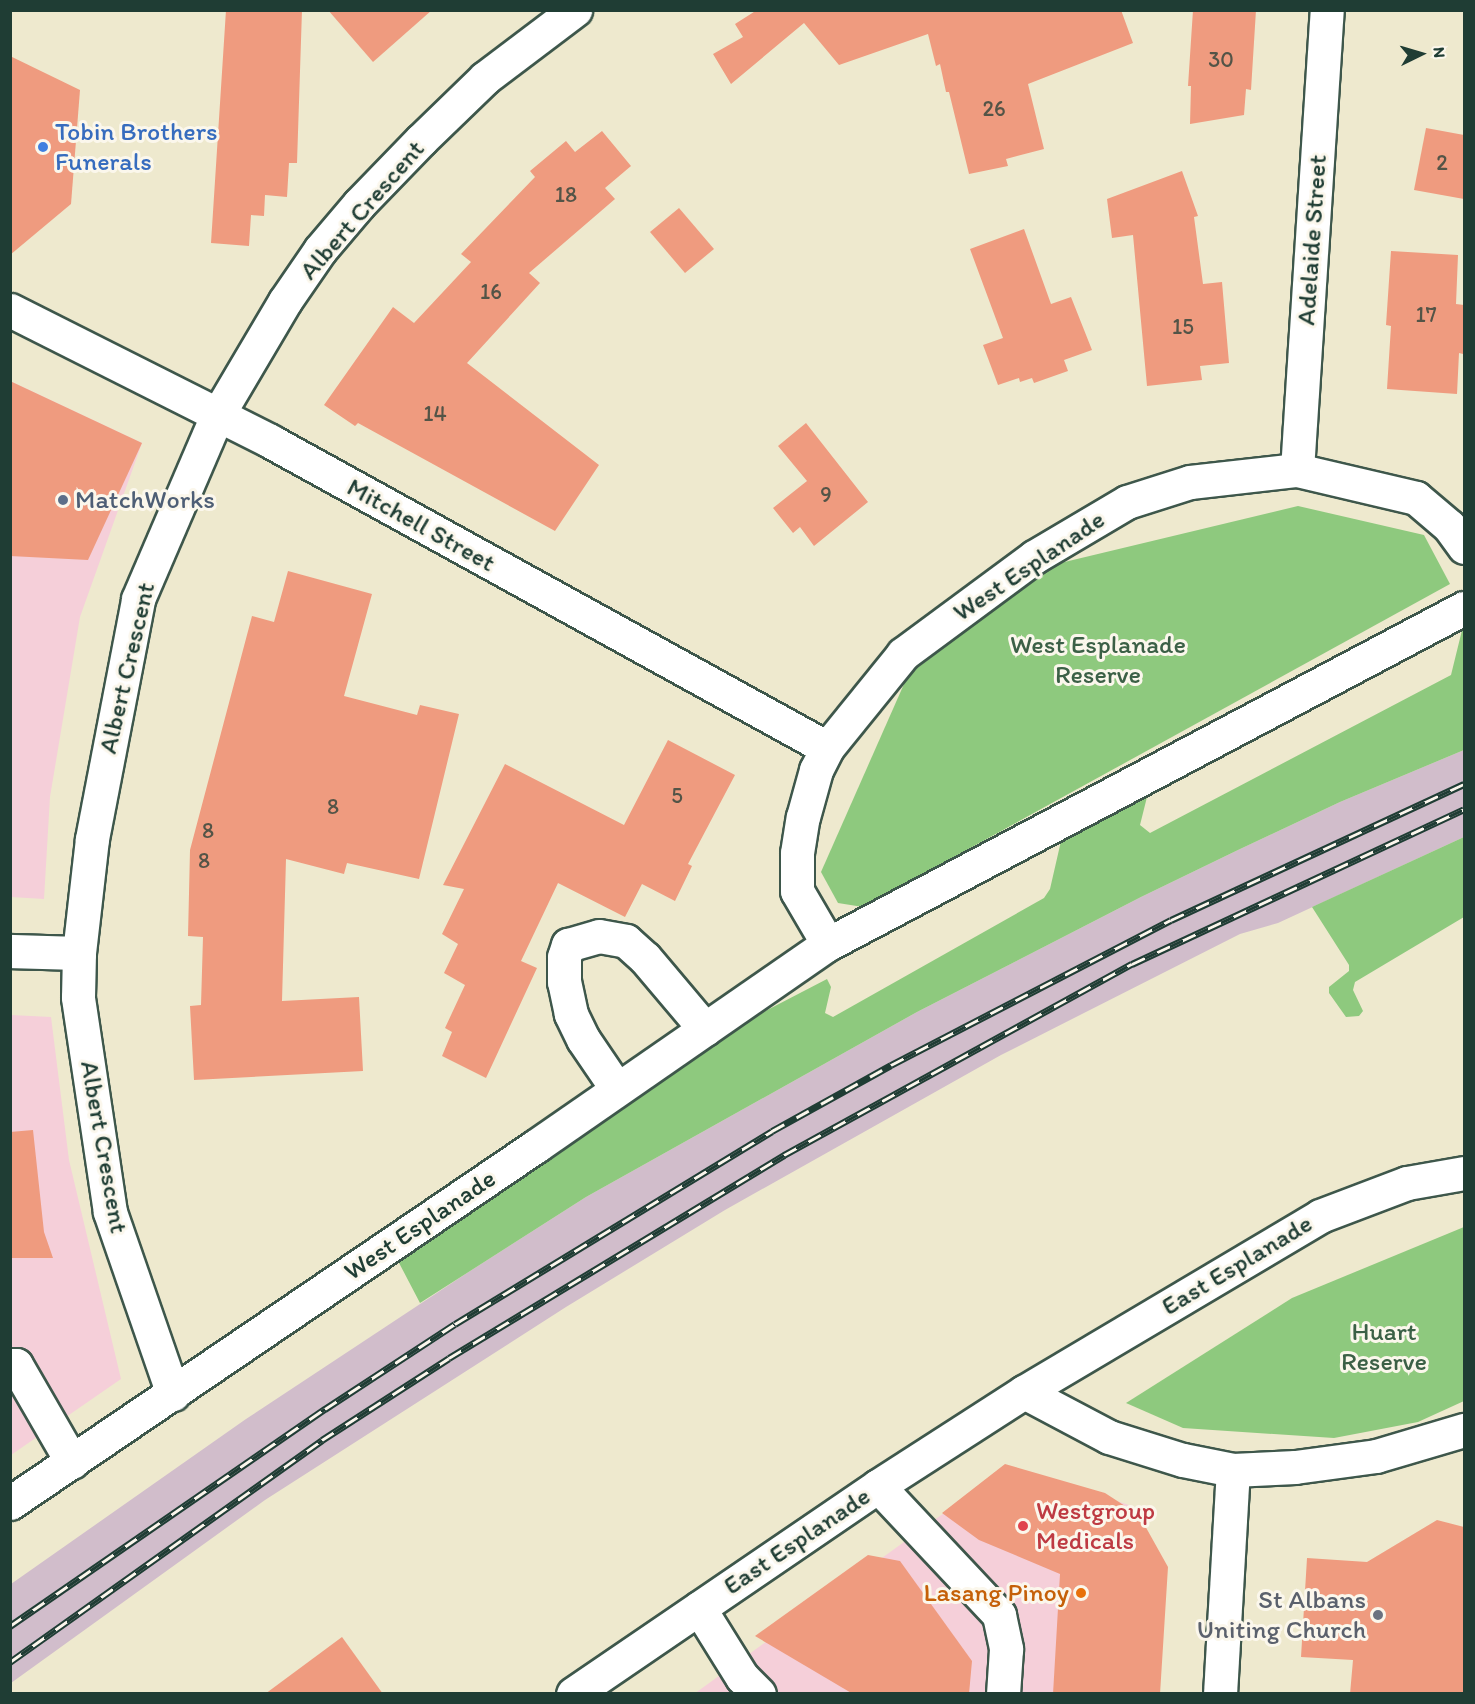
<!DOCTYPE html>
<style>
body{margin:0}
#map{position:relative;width:1475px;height:1704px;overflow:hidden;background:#eee9ce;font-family:Itim,sans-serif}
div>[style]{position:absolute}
.built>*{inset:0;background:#f5cfd9}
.industrial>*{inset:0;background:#d1bdcb}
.green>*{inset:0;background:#8ec97e}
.building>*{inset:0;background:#ef9b7f}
.roads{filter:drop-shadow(2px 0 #3e574b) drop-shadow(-2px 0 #3e574b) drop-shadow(0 2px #3e574b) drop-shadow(0 -2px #3e574b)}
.minor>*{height:33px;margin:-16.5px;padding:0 16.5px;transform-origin:16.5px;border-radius:16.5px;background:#fff}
.rail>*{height:7px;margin-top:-3.5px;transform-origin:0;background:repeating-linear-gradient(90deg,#fbf7ec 0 14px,#1f3d34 0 28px);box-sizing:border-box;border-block:2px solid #1f3d34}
.dots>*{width:16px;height:16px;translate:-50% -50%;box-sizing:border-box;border:3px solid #fbf7ec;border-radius:50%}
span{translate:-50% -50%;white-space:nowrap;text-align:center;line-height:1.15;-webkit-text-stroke:6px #fbf7ec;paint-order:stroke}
.number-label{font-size:22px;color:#535447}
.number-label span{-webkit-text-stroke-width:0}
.shop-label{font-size:26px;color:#366cbe}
.left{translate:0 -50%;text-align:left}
.street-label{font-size:26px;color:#1f3d34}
.service-label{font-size:26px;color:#4e5e75}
.park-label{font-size:26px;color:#3b6046}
.health-label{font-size:26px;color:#be3a42}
.food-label{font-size:26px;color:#c56008}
.right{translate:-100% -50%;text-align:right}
.worship-label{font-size:26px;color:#5b616d}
.frame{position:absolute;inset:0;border:12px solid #1f3d34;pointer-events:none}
.north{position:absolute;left:1391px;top:24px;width:60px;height:60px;-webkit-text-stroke:4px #fbf7ec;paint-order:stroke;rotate:85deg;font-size:16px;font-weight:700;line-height:24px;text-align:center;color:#1f3d34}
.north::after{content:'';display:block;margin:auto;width:21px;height:27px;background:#1f3d34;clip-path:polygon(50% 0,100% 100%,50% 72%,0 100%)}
</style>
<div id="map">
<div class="built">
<i style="clip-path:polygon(10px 381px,142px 443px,80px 617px,50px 797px,44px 899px,11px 897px)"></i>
<i style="clip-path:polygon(11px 1015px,51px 1017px,69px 1160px,121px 1379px,11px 1455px)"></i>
<i style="clip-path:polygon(1009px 1466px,1132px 1506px,1164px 1563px,1155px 1693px,694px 1694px)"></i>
</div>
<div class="industrial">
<i style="clip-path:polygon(1464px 750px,1464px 837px,1278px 923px,1240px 934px,1001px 1055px,725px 1210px,566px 1307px,265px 1500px,11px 1683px,11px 1584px,246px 1419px,467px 1273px,586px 1197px,917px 1012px,1141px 897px,1238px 850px,1340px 802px)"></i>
</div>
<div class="green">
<i style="clip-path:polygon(1298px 506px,1424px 535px,1450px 584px,863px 907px,838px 903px,821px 872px,908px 675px,1052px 565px)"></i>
<i style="clip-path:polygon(1464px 622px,1464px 750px,1340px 802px,1238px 850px,1141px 897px,917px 1012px,586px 1197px,420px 1303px,397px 1259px,488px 1194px,750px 1019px,827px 979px,831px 987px,825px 1013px,833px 1017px,1044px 898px,1050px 889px,1061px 841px,1148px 793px,1140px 825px,1150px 833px,1451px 675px)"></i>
<i style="clip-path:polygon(1464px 837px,1464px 917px,1355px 982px,1353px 990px,1363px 1011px,1359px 1016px,1346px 1017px,1329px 993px,1329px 987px,1349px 971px,1349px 965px,1312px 907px)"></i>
<i style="clip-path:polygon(1464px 1227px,1464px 1401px,1418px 1422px,1334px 1438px,1183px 1428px,1126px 1403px,1292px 1298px)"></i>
</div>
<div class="building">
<i style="clip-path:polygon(226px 10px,302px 10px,297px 163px,289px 163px,287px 197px,265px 195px,264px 216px,251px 215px,249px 246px,211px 243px)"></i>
<i style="clip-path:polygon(328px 10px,432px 10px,373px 62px)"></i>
<i style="clip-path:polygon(757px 10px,1121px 10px,1133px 43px,1028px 84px,1044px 149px,1006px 159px,1008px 166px,969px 174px,949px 92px,946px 92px,940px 64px,936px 66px,928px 34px,839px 65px,804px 23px,731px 84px,713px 54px,743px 37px,735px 24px)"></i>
<i style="clip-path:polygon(1193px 10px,1256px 10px,1251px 90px,1246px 89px,1244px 115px,1190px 124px,1191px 86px,1188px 86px)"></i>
<i style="clip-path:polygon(10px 56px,80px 90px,71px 204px,10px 255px)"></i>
<i style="clip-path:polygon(1426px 128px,1464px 135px,1464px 199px,1414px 190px)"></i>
<i style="clip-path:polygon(602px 131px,631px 166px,605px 188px,615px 199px,529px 273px,540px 283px,467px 363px,599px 465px,555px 531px,358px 423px,355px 426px,324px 405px,393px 307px,414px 323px,471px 262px,461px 254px,535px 177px,530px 171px,566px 141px,575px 152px)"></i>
<i style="clip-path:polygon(1182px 171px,1198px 216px,1194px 217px,1203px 284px,1222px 282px,1229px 363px,1200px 366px,1202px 380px,1147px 386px,1133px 235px,1112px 238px,1107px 199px)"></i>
<i style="clip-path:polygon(679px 208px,714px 249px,685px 273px,650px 232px)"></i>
<i style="clip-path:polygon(1024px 229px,1051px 304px,1071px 297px,1092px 350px,1064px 360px,1068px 371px,1034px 383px,1032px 378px,1020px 382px,1019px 378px,998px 385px,983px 345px,1003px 338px,970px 249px)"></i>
<i style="clip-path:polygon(1391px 251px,1458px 255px,1456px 304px,1464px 305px,1464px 330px,1463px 354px,1459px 353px,1457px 394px,1387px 389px,1391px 326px,1386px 325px)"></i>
<i style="clip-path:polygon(10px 381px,142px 443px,88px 560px,10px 556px)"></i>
<i style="clip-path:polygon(806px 423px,868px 502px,814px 546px,800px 527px,793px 533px,773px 508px,807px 481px,778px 446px)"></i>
<i style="clip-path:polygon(288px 571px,372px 594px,344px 696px,417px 715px,420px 705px,459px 714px,419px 879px,347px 863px,344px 874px,286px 859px,282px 1001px,359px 997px,363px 1071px,194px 1080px,190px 1006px,201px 1005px,203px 937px,188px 936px,190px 850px,252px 616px,274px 622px)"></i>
<i style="clip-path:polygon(668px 740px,735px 775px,688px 864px,692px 866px,675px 901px,642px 884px,625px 917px,558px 883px,521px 961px,537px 968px,486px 1078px,442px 1056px,452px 1032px,445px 1028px,465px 985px,444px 973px,458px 944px,442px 934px,464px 889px,443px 885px,505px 764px,624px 825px)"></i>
<i style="clip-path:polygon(33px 1130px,44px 1232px,53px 1258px,10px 1258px,10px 1132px)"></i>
<i style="clip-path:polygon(1005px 1464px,1105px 1493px,1139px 1515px,1168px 1567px,1160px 1694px,1053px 1694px,1060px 1574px,979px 1540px,942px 1513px)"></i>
<i style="clip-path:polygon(1437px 1520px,1464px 1527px,1464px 1694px,1350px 1694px,1353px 1660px,1301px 1657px,1307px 1558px,1367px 1562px)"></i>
<i style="clip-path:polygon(868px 1555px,900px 1561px,972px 1661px,969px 1694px,853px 1694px,755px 1636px)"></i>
<i style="clip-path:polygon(342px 1637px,383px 1694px,265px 1694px)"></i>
</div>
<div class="roads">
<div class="minor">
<i style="left:10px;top:310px;width:291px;rotate:26.7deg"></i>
<i style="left:270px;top:441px;width:636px;rotate:28.86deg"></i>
<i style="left:1297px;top:470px;width:461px;rotate:-86.3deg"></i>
<i style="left:828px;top:944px;width:61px;rotate:-120.3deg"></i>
<i style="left:797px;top:891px;width:38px;rotate:-90deg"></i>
<i style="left:797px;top:853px;width:36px;rotate:-81deg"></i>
<i style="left:803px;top:817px;width:49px;rotate:-74.5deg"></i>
<i style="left:816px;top:770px;width:25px;rotate:-63deg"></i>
<i style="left:827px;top:748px;width:121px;rotate:-51deg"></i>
<i style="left:903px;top:654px;width:163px;rotate:-36.5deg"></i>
<i style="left:1034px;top:557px;width:108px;rotate:-30.6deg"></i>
<i style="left:1127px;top:502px;width:66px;rotate:-17.6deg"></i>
<i style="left:1190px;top:482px;width:108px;rotate:-6.4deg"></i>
<i style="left:1297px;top:470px;width:122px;rotate:13.2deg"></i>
<i style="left:1416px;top:498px;width:43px;rotate:40.3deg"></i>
<i style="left:1449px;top:526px;width:26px;rotate:54deg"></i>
<i style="left:10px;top:951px;width:69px;rotate:1.7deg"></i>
<i style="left:617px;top:1089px;width:60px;rotate:-124.2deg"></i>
<i style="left:583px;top:1039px;width:28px;rotate:-116deg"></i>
<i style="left:571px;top:1014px;width:33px;rotate:-102deg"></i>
<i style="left:564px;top:982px;width:25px;rotate:-90deg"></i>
<i style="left:564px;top:957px;width:13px;rotate:-72deg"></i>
<i style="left:568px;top:945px;width:32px;rotate:-16deg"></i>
<i style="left:599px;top:936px;width:27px;rotate:10deg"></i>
<i style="left:626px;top:941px;width:25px;rotate:42deg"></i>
<i style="left:645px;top:958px;width:93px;rotate:49.8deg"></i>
<i style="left:10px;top:1365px;width:6px"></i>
<i style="left:16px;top:1365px;width:112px;rotate:60deg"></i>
<i style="left:1024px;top:1392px;width:96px;rotate:27.9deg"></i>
<i style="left:1109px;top:1437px;width:77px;rotate:17.3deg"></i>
<i style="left:1183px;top:1460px;width:51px;rotate:11.3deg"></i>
<i style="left:1233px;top:1470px;width:62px;rotate:-2.8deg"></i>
<i style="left:1295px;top:1467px;width:82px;rotate:-7.7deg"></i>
<i style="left:1376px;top:1456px;width:92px;rotate:-16.5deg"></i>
<i style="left:173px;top:1394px;width:193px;rotate:-109.1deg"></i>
<i style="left:110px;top:1212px;width:217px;rotate:-98.5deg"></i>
<i style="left:78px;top:997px;width:44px;rotate:-88.7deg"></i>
<i style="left:79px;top:953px;width:115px;rotate:-83.5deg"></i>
<i style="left:92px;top:839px;width:244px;rotate:-79.1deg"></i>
<i style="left:138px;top:599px;width:199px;rotate:-66.7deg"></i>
<i style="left:217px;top:416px;width:134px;rotate:-59.4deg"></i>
<i style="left:285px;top:301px;width:62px;rotate:-55.5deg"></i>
<i style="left:320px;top:250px;width:60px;rotate:-49.7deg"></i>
<i style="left:359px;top:204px;width:89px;rotate:-45.9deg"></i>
<i style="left:421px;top:140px;width:89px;rotate:-44.1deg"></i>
<i style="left:485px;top:78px;width:113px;rotate:-37.1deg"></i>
<i style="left:878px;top:1486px;width:177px;rotate:46.8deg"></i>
<i style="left:999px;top:1615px;width:35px;rotate:78deg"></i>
<i style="left:1006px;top:1649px;width:45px;rotate:93.8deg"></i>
<i style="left:10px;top:1503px;width:636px;rotate:-34.17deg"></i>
<i style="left:536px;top:1146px;width:355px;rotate:-34.7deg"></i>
<i style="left:828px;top:944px;width:719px;rotate:-27.85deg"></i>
<i style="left:699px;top:1608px;width:81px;rotate:58.1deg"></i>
<i style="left:742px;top:1677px;width:24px;rotate:45deg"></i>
<i style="left:573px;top:1694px;width:369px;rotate:-34.3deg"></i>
<i style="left:878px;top:1486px;width:174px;rotate:-32.8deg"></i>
<i style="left:1024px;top:1392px;width:344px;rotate:-30.7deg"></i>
<i style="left:1320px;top:1216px;width:93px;rotate:-20.8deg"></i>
<i style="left:1407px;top:1183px;width:58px;rotate:-10deg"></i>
<i style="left:1220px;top:1694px;width:224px;rotate:-86.7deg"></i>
</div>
</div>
<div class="rail">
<i style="left:10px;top:1626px;width:383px;rotate:-34.6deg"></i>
<i style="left:325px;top:1409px;width:155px;rotate:-33.2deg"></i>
<i style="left:455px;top:1324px;width:371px;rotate:-31.3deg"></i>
<i style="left:772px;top:1131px;width:136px;rotate:-29deg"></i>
<i style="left:891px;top:1065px;width:315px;rotate:-27.4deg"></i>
<i style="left:1171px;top:920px;width:323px;rotate:-24.9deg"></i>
<i style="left:10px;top:1662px;width:383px;rotate:-35.4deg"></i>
<i style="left:322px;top:1440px;width:151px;rotate:-32.8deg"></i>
<i style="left:449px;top:1358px;width:392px;rotate:-31.2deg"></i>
<i style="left:784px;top:1155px;width:397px;rotate:-28.8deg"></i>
<i style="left:1132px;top:964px;width:366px;rotate:-25deg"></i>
</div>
<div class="dots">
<i style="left:43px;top:147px;background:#3f7fe0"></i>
<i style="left:63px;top:500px;background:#5c6f8a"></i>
<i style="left:1023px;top:1526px;background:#e0444e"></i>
<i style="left:1081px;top:1593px;background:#e8710a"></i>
<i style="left:1378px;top:1615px;background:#6b7280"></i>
</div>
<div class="number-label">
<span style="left:1221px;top:60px">30</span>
<span style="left:994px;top:109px">26</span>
<span style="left:1442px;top:163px">2</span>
<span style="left:566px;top:195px">18</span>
<span style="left:491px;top:292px">16</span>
<span style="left:1426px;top:315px">17</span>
<span style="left:1183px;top:327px">15</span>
<span style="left:435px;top:414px">14</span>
<span style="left:826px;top:495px">9</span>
<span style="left:677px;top:796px">5</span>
<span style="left:333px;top:807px">8</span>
<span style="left:208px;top:831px">8</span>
<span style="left:204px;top:861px">8</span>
</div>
<div class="shop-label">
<span class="left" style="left:55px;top:147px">Tobin Brothers<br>Funerals</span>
</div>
<div class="street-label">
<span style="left:362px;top:210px;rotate:-49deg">Albert Crescent</span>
<span style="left:1312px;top:240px;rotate:-86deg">Adelaide Street</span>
<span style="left:421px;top:525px;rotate:29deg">Mitchell Street</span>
<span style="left:1029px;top:566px;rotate:-34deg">West Esplanade</span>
<span style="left:127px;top:668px;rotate:-77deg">Albert Crescent</span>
<span style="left:104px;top:1147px;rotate:80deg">Albert Crescent</span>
<span style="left:420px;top:1225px;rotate:-34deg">West Esplanade</span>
<span style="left:1237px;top:1265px;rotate:-31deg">East Esplanade</span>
<span style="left:797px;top:1541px;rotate:-34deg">East Esplanade</span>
</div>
<div class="service-label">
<span class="left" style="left:75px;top:500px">MatchWorks</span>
</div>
<div class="park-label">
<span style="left:1098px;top:660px">West Esplanade<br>Reserve</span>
<span style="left:1384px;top:1347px">Huart<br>Reserve</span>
</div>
<div class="health-label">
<span class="left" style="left:1036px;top:1526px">Westgroup<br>Medicals</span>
</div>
<div class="food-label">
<span class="right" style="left:1069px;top:1593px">Lasang Pinoy</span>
</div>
<div class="worship-label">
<span class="right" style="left:1366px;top:1615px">St Albans<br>Uniting Church</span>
</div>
<div class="frame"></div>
<div class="north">N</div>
</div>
